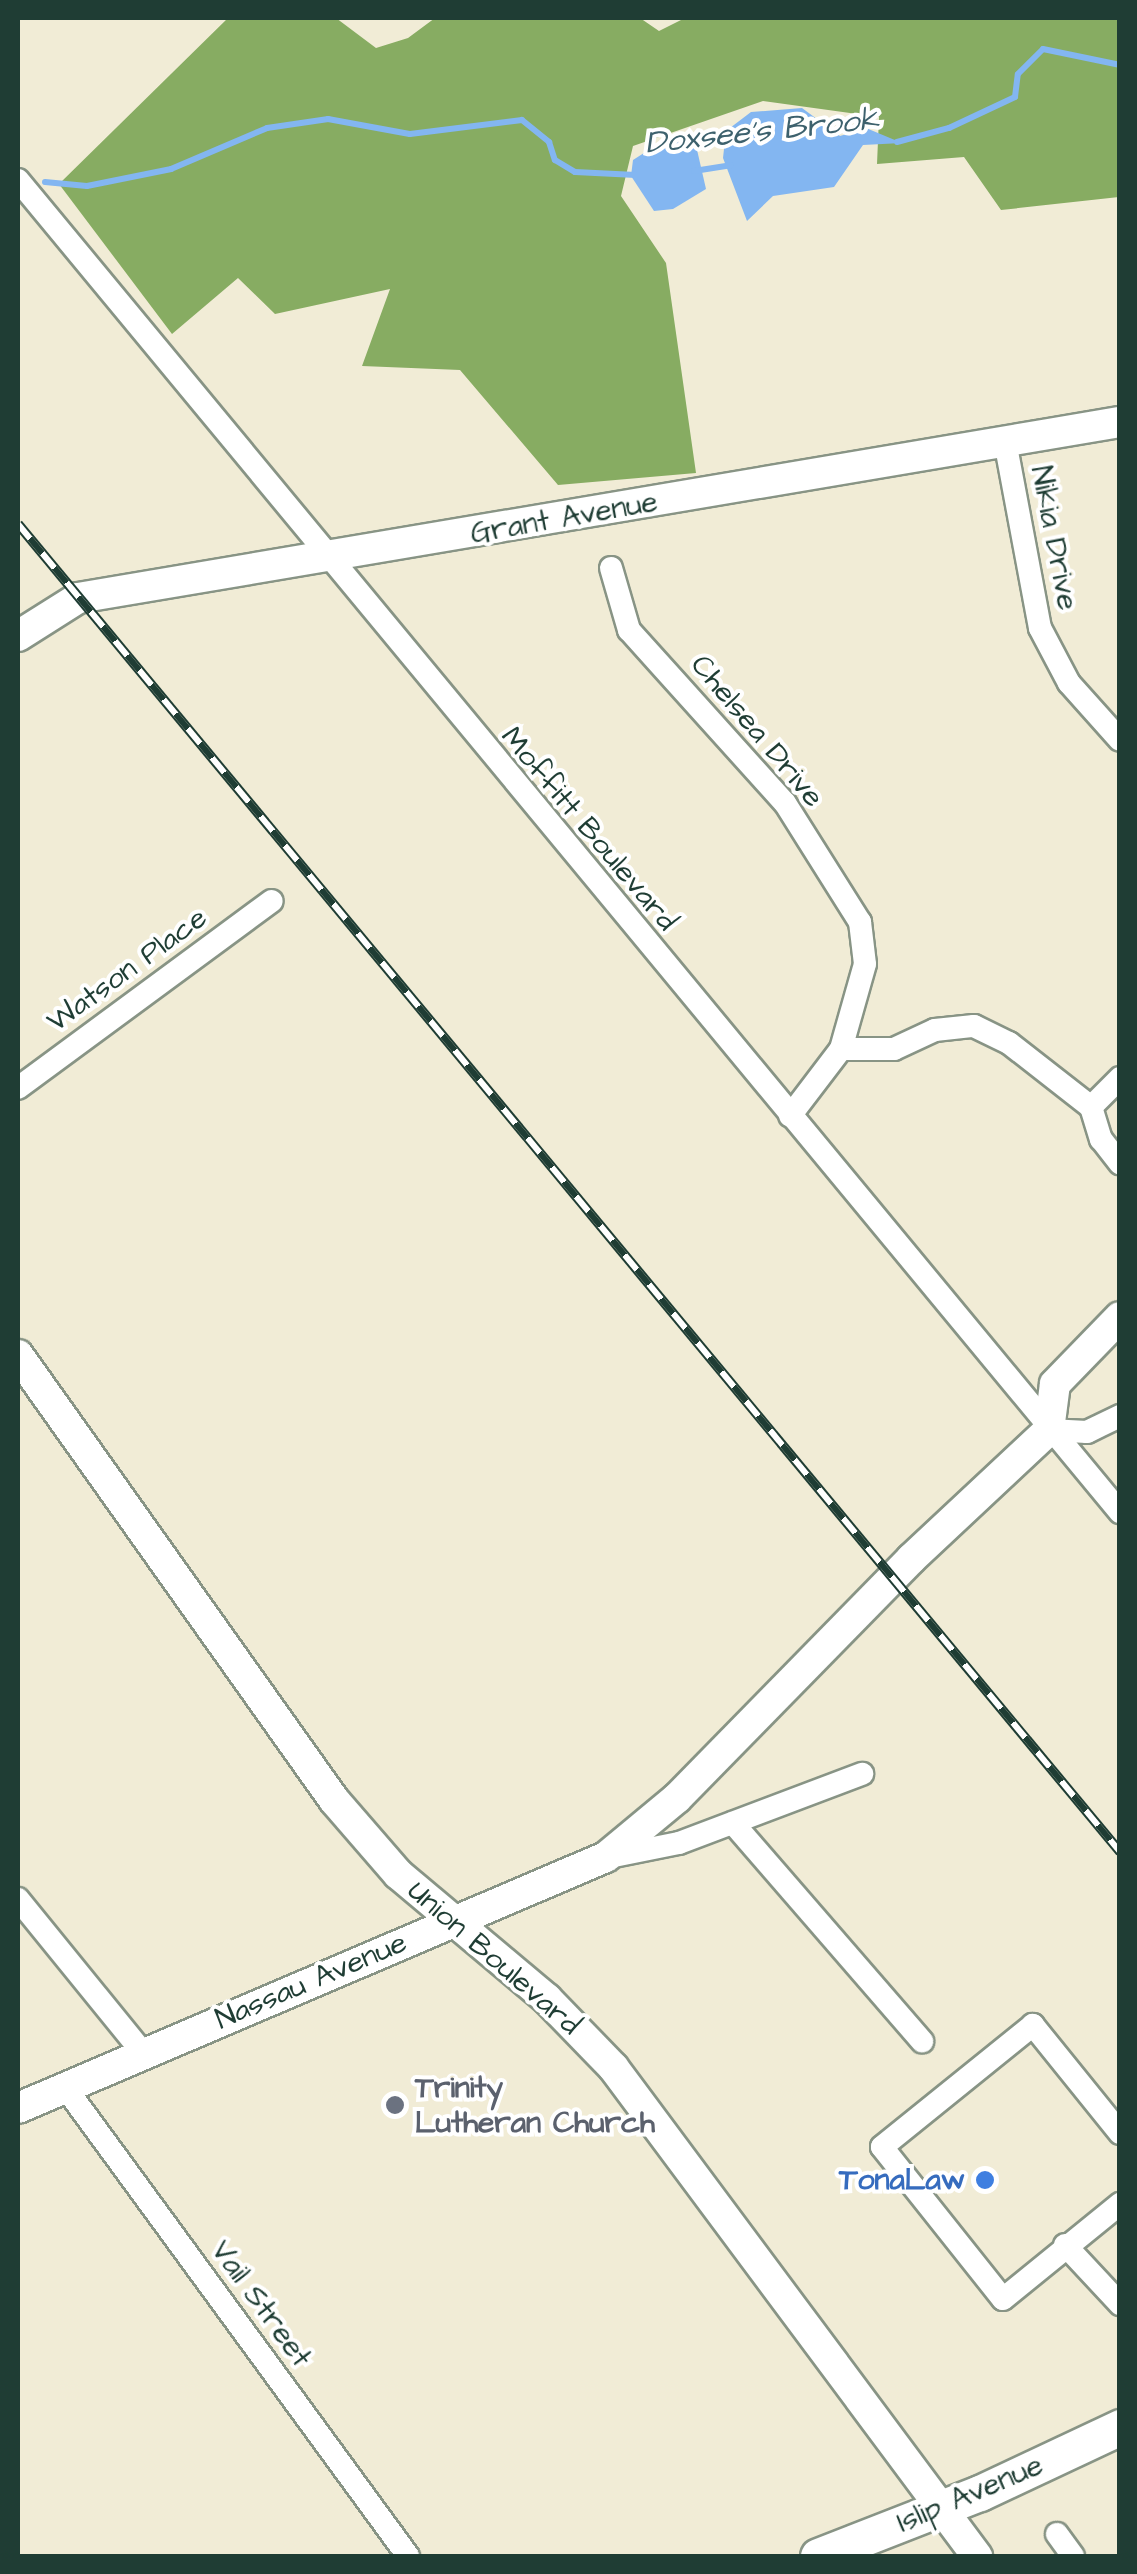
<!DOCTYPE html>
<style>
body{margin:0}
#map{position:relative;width:1137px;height:2574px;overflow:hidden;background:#f1ecd6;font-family:"Architects Daughter",sans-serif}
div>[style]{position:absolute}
.forest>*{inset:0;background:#87ac62}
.water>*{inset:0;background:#83b6f1}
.stream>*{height:6px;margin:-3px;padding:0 3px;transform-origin:3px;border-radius:3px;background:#83b6f1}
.roads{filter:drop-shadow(2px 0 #889485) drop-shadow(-2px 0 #889485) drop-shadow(0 2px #889485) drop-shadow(0 -2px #889485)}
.street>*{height:22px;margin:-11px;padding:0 11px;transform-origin:11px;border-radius:11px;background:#fff}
.secondary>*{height:30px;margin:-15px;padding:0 15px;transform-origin:15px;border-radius:15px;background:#fff}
.primary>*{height:35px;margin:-17.5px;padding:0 17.5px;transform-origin:17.5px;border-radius:17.5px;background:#fff}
.rail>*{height:10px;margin-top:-5px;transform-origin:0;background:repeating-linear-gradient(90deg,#fff 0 19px,#1f3d34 0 38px);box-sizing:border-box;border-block:2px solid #1f3d34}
.dots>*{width:28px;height:28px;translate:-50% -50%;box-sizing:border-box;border:5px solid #fff;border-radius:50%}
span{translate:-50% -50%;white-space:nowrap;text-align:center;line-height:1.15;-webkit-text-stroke:8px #fff;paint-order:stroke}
.street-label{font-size:30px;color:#1f3d34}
.worship-label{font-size:30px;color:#5b616d;font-weight:700}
.left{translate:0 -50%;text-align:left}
.shop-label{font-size:30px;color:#366cbe;font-weight:700}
.right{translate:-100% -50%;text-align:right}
.water-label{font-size:32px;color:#3d616d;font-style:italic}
.frame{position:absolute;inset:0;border:20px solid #1f3d34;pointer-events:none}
</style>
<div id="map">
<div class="forest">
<i style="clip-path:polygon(228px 18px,336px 18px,376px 48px,408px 38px,435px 18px,640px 18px,659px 31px,685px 18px,1119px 18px,1119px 197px,1001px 210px,964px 157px,877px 164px,879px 117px,763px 101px,633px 146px,621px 196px,666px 263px,696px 473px,558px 485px,460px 370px,362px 366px,390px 289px,275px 314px,238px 278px,172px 334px,59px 184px)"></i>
</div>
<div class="water">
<i style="clip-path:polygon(802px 108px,840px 136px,866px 128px,902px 143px,863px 145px,834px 187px,773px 196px,747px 221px,723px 158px,726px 131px,751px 112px)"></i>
<i style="clip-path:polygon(695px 141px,706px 189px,673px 209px,654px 211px,631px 176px,633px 160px,658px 144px)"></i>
</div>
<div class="stream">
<i style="left:897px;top:142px;width:54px;rotate:-15.1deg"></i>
<i style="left:949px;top:128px;width:73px;rotate:-25.2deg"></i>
<i style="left:1015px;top:97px;width:23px;rotate:-83deg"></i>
<i style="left:1018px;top:74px;width:35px;rotate:-45deg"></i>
<i style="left:1043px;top:49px;width:79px;rotate:11.7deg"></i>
<i style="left:694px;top:171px;width:37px;rotate:-9deg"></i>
<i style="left:45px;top:182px;width:42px;rotate:5.4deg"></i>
<i style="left:87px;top:186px;width:86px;rotate:-11.4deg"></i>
<i style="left:171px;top:169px;width:104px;rotate:-23.1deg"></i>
<i style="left:267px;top:128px;width:62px;rotate:-8.4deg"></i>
<i style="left:328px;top:119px;width:83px;rotate:10.4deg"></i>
<i style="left:410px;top:134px;width:113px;rotate:-7.1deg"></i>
<i style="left:522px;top:120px;width:35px;rotate:39deg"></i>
<i style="left:549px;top:142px;width:19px;rotate:72deg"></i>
<i style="left:555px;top:160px;width:23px;rotate:31deg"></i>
<i style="left:575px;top:172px;width:61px;rotate:2.8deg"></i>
</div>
<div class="roads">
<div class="street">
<i style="left:18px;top:180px;width:1729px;rotate:50.4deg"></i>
<i style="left:1005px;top:441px;width:190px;rotate:79.4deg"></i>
<i style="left:1040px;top:628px;width:62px;rotate:62.2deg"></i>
<i style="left:1069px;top:683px;width:76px;rotate:48.2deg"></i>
<i style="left:611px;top:568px;width:65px;rotate:73.8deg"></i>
<i style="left:629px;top:630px;width:233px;rotate:48deg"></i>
<i style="left:785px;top:803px;width:141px;rotate:57.8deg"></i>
<i style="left:860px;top:922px;width:42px;rotate:83.2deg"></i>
<i style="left:865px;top:964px;width:88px;rotate:105.8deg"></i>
<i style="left:841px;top:1049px;width:84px;rotate:127.3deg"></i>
<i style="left:841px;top:1049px;width:53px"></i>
<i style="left:894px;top:1049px;width:45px;rotate:-24.9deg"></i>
<i style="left:935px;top:1030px;width:39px;rotate:-6deg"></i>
<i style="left:974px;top:1026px;width:39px;rotate:26deg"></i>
<i style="left:1009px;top:1043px;width:104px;rotate:38deg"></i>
<i style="left:1120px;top:1078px;width:41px;rotate:135deg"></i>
<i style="left:1091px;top:1107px;width:34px;rotate:73deg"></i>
<i style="left:1101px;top:1139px;width:31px;rotate:52deg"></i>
<i style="left:18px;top:1088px;width:315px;rotate:-36.4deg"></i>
<i style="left:1049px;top:1430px;width:38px;rotate:3deg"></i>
<i style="left:1087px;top:1432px;width:37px;rotate:-26deg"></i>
<i style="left:733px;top:1823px;width:289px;rotate:49.1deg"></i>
<i style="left:609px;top:1857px;width:71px;rotate:-11.3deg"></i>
<i style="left:679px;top:1843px;width:196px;rotate:-20.7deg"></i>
<i style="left:18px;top:1899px;width:200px;rotate:50.9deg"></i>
<i style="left:65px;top:2087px;width:581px;rotate:53.82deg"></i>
<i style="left:1120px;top:2133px;width:139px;rotate:-128.9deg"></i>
<i style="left:1033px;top:2025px;width:194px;rotate:141.1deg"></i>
<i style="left:882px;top:2147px;width:194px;rotate:51.5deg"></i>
<i style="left:1003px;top:2299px;width:151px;rotate:-39.1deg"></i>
<i style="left:1065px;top:2245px;width:81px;rotate:47deg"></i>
<i style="left:1057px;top:2534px;width:27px;rotate:54deg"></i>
</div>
<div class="secondary">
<i style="left:18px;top:636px;width:71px;rotate:-32.3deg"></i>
<i style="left:78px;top:598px;width:1057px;rotate:-9.59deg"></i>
<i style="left:18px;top:1355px;width:546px;rotate:54.62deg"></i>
<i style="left:334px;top:1800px;width:98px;rotate:49.1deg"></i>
<i style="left:398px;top:1874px;width:194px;rotate:40deg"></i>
<i style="left:547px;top:1999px;width:95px;rotate:45.9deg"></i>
<i style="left:613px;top:2067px;width:610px;rotate:53.34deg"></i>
<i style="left:18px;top:2108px;width:639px;rotate:-23.12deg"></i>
<i style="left:606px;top:1857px;width:92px;rotate:-39.7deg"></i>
<i style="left:677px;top:1798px;width:334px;rotate:-45.6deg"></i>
<i style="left:911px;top:1559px;width:189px;rotate:-43.1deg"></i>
<i style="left:1049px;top:1430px;width:46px;rotate:-82.6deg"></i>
<i style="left:1055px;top:1384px;width:93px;rotate:-45.9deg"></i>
</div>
<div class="primary">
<i style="left:818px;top:2556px;width:174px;rotate:-21.3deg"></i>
<i style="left:980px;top:2493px;width:155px;rotate:-25.2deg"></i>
</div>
</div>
<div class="rail">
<i style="left:18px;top:524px;width:1726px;rotate:50.31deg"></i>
</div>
<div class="dots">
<i style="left:395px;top:2105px;background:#6b7280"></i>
<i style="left:985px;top:2180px;background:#3f7fe0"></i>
</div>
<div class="street-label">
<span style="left:564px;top:518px;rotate:-10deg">Grant Avenue</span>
<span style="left:1054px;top:538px;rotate:79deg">Nikia Drive</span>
<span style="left:757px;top:731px;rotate:50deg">Chelsea Drive</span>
<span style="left:589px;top:829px;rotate:50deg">Moffitt Boulevard</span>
<span style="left:127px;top:970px;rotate:-36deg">Watson Place</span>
<span style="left:494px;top:1958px;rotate:41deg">Union Boulevard</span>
<span style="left:311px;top:1981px;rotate:-23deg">Nassau Avenue</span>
<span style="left:261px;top:2304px;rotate:54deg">Vail Street</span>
<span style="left:970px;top:2494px;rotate:-23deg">Islip Avenue</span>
</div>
<div class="worship-label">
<span class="left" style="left:415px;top:2105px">Trinity<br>Lutheran Church</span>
</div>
<div class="shop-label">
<span class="right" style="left:965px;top:2180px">TonaLaw</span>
</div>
<div class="water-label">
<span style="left:762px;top:132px;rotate:-6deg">Doxsee's Brook</span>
</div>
<div class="frame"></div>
</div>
